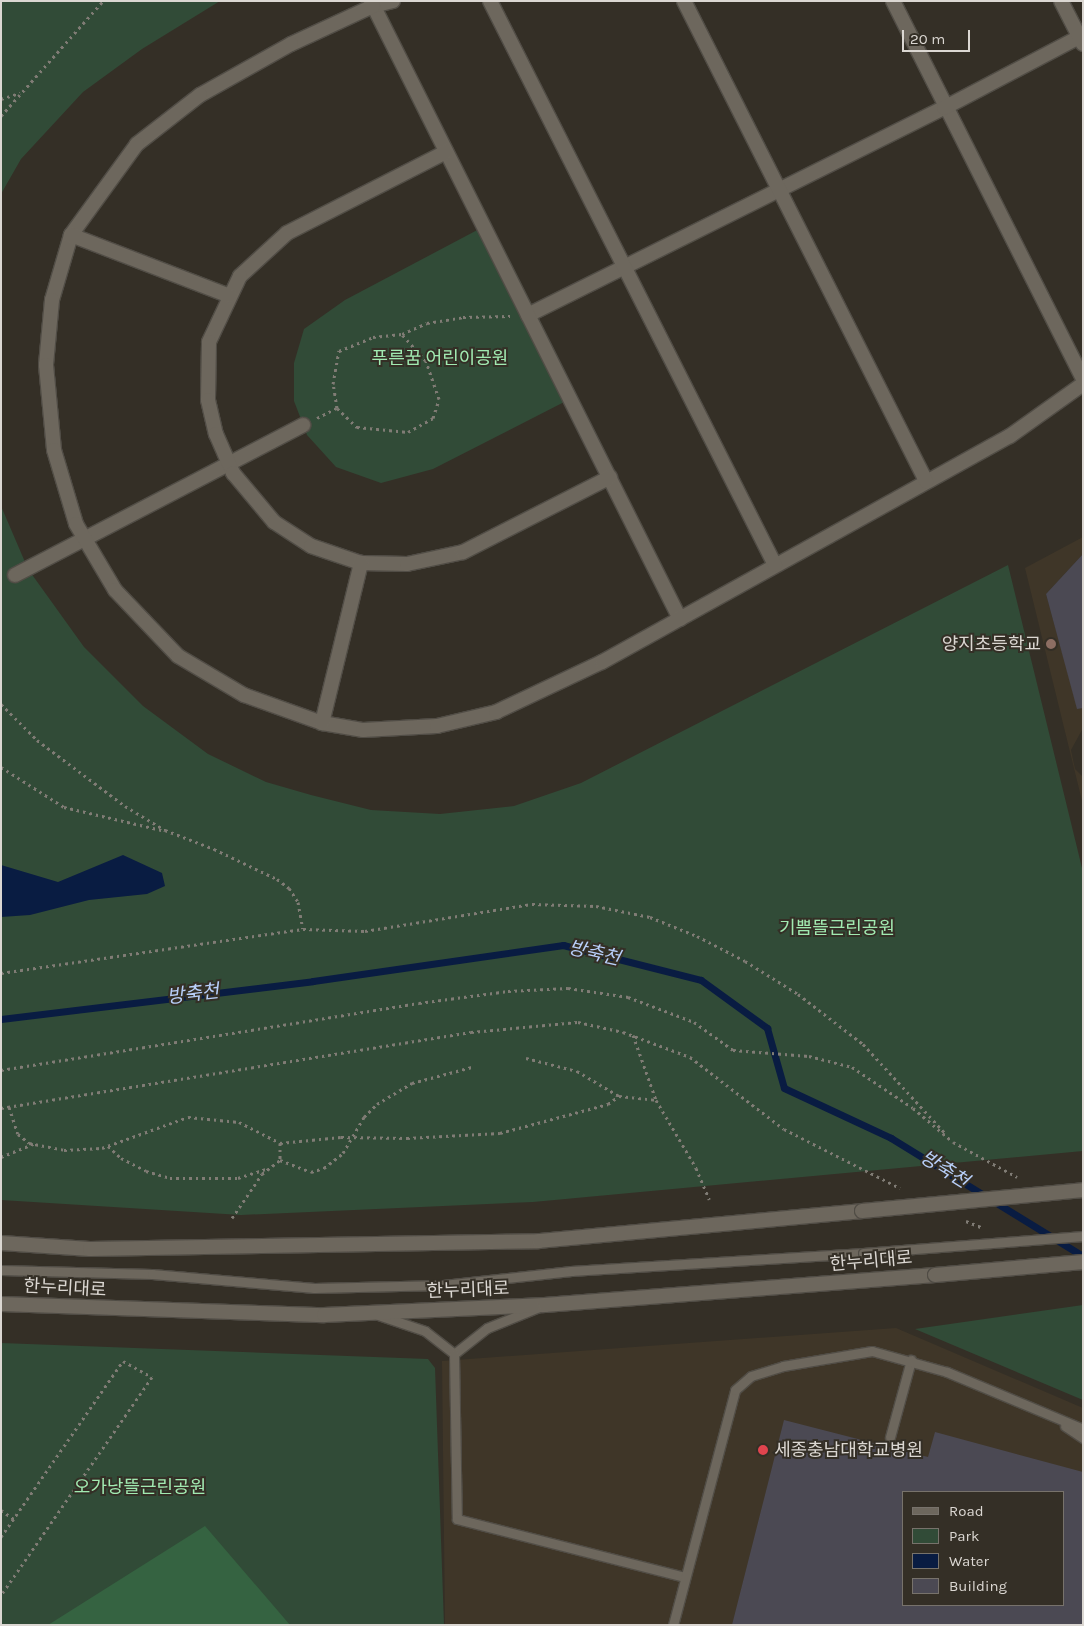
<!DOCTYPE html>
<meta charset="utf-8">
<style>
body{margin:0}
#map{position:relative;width:1084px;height:1626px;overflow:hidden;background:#342f26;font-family:Karla,"Noto Sans KR",sans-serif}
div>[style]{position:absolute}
.built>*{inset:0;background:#3f3628}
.green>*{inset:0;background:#314b37}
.forest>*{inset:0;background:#356341}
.water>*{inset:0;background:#091c42}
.stream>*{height:7px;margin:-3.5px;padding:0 3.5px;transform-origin:3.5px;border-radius:3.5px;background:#091c42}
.building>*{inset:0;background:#4b4953}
.path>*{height:3px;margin-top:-1.5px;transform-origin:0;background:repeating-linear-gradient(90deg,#807c75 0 2.5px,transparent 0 6.5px)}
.roads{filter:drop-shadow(1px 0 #514d46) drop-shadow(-1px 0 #514d46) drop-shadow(0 1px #514d46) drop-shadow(0 -1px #514d46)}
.service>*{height:9px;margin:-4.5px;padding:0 4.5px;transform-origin:4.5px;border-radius:4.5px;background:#6d675d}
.pedestrian>*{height:14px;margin:-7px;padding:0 7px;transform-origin:7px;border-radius:7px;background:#6d675d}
.minor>*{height:14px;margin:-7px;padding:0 7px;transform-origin:7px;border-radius:7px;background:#6d675d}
.tertiary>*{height:14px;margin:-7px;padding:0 7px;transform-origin:7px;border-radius:7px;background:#6d675d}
.bridges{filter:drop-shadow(1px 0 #514d46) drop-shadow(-1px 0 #514d46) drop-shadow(0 1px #514d46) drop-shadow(0 -1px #514d46)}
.service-bridge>*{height:9px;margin:-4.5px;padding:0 4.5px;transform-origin:4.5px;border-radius:4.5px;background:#6d675d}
.tertiary-bridge>*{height:14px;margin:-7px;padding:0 7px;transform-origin:7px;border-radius:7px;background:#6d675d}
.dots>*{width:14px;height:14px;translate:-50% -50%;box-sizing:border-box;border:2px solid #342f26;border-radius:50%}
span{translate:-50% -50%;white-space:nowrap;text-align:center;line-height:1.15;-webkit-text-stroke:4px #342f26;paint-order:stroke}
.park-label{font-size:18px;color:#a1eab1}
.poi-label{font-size:18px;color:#dbd7d2}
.right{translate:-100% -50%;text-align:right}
.left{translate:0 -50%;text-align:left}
.street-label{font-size:18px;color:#dbd7d2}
.water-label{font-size:19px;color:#b8cff9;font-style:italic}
.frame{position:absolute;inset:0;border:2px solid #dbd7d2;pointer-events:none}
.legend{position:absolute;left:902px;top:1491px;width:162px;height:115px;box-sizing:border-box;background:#342f26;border:1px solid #77726b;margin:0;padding:6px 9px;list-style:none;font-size:15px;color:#dbd7d2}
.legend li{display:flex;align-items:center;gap:10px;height:25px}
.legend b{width:25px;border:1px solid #77726b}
.scale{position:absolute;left:902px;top:30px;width:68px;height:22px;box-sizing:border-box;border:2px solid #dbd7d2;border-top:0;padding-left:6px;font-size:15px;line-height:18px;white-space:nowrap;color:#dbd7d2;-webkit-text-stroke:4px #342f26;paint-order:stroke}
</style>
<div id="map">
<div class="built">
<i style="clip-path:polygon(1083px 537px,1083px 554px,1046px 594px,1074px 696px,1083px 694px,1083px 728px,1071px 750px,1075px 769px,1083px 777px,1083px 805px,1025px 568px)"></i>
<i style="clip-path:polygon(evenodd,896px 1328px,1083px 1408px,1083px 1625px,445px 1625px,442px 1361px,896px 1328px,903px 1492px,1063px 1492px,1063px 1605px,903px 1605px,903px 1492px)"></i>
</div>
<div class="green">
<i style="clip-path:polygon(1px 1px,220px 1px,142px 49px,83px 92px,21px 159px,1px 194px)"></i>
<i style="clip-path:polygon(483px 227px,570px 399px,433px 469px,381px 483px,336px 467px,307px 435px,294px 401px,294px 363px,304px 329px,345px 300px)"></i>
<i style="clip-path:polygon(1px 506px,28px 569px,84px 647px,143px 706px,208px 754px,266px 782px,311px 795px,371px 810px,440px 814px,514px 806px,581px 783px,1008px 565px,1083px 872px,1083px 1151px,533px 1202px,241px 1215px,1px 1200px)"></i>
<i style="clip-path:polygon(1083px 1305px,1083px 1400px,915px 1329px)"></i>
<i style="clip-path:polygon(1px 1343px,428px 1359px,435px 1368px,444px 1625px,1px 1625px)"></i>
</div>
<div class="forest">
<i style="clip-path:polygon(205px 1526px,290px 1625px,48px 1625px)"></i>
</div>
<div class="water">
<i style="clip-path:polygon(123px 855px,162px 873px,165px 886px,147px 894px,89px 900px,30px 915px,1px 917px,1px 865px,58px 882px)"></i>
</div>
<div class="stream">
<i style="left:1px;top:1019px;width:314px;rotate:-6.9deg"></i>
<i style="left:313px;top:981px;width:253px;rotate:-8.2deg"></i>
<i style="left:563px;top:945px;width:142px;rotate:14.2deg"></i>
<i style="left:701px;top:980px;width:82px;rotate:36deg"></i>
<i style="left:767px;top:1028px;width:62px;rotate:74.2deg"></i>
<i style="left:784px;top:1088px;width:118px;rotate:25deg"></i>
<i style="left:891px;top:1138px;width:225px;rotate:31.6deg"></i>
</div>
<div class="building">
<i style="clip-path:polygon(1083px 554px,1083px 708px,1077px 709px,1046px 594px)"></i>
<i style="clip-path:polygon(evenodd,784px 1420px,928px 1457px,935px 1432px,1083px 1472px,1083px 1625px,732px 1625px,784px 1420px,903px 1492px,1063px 1492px,1063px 1605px,903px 1605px,903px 1492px)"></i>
</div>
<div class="path">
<i style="left:1px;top:99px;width:20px;rotate:-18deg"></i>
<i style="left:1px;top:116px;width:154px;rotate:-48.4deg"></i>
<i style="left:337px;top:408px;width:24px;rotate:-99deg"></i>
<i style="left:333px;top:384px;width:34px;rotate:-80deg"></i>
<i style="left:339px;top:351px;width:37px;rotate:-22deg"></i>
<i style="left:373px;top:337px;width:29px;rotate:-6deg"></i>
<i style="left:317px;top:418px;width:22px;rotate:-27deg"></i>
<i style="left:337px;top:408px;width:28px;rotate:44deg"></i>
<i style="left:357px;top:427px;width:51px;rotate:5.6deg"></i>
<i style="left:408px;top:432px;width:29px;rotate:-29deg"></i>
<i style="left:433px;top:418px;width:20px;rotate:-72deg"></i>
<i style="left:439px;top:399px;width:40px;rotate:-108.9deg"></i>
<i style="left:426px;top:361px;width:36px;rotate:-132deg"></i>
<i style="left:402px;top:334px;width:27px;rotate:-24deg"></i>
<i style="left:427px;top:323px;width:36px;rotate:-9deg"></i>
<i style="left:463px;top:317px;width:47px;rotate:-1.2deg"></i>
<i style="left:1px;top:704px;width:51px;rotate:45deg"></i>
<i style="left:37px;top:740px;width:110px;rotate:36.9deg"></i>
<i style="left:125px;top:806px;width:47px;rotate:31deg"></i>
<i style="left:165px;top:830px;width:53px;rotate:21.2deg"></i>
<i style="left:214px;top:849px;width:70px;rotate:25.5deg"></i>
<i style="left:277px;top:879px;width:15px;rotate:37deg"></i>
<i style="left:289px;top:888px;width:17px;rotate:57deg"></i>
<i style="left:298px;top:902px;width:27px;rotate:80deg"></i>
<i style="left:1px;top:767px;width:75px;rotate:32.4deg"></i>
<i style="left:64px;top:807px;width:100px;rotate:13.3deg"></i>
<i style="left:1px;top:973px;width:305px;rotate:-8.3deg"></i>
<i style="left:303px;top:929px;width:62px;rotate:1.8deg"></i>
<i style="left:365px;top:931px;width:169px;rotate:-9.2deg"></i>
<i style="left:532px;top:904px;width:64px;rotate:1.8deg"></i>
<i style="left:596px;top:906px;width:55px;rotate:11.5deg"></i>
<i style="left:650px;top:917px;width:51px;rotate:22deg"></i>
<i style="left:697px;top:936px;width:54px;rotate:27.5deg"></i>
<i style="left:745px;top:961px;width:62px;rotate:31.9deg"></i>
<i style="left:798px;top:994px;width:82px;rotate:37.6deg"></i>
<i style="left:863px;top:1044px;width:120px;rotate:47.4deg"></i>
<i style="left:633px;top:1035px;width:69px;rotate:70.5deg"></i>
<i style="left:656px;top:1100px;width:79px;rotate:59.5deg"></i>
<i style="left:696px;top:1168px;width:34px;rotate:67deg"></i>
<i style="left:526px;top:1058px;width:53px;rotate:14.3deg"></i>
<i style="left:577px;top:1071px;width:49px;rotate:30.8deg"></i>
<i style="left:619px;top:1096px;width:37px;rotate:6deg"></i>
<i style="left:1px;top:1070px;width:423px;rotate:-9.1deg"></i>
<i style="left:419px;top:1003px;width:90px;rotate:-7.7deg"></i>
<i style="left:508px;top:991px;width:60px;rotate:-2.9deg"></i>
<i style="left:568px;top:988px;width:61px;rotate:8.5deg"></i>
<i style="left:628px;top:997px;width:71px;rotate:20.7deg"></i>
<i style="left:694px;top:1022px;width:48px;rotate:35.7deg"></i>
<i style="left:733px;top:1050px;width:76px;rotate:4.5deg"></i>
<i style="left:809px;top:1056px;width:44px;rotate:14.3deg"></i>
<i style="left:852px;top:1067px;width:73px;rotate:33.9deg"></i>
<i style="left:913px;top:1108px;width:52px;rotate:40.4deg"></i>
<i style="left:953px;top:1142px;width:73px;rotate:28.7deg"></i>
<i style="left:9px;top:1107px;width:28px;rotate:72deg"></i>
<i style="left:18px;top:1134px;width:14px;rotate:39deg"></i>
<i style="left:29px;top:1143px;width:36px;rotate:11deg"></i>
<i style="left:64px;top:1150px;width:38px;rotate:-3deg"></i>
<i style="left:102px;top:1148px;width:91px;rotate:-19.8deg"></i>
<i style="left:188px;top:1117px;width:51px;rotate:5.6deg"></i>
<i style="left:239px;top:1122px;width:46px;rotate:27.1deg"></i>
<i style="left:280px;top:1143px;width:61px;rotate:-5.6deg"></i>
<i style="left:341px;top:1137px;width:66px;rotate:0.9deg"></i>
<i style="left:407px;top:1138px;width:93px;rotate:-3.1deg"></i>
<i style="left:500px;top:1133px;width:112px;rotate:-15deg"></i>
<i style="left:608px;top:1104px;width:14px;rotate:-36deg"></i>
<i style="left:1px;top:1108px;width:476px;rotate:-9.2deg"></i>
<i style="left:471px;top:1032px;width:107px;rotate:-5.3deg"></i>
<i style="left:578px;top:1022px;width:46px;rotate:12.5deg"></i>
<i style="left:623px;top:1032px;width:72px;rotate:20.5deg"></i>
<i style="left:690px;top:1057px;width:118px;rotate:37.5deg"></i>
<i style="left:784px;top:1129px;width:130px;rotate:27deg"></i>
<i style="left:280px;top:1143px;width:17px;rotate:90deg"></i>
<i style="left:280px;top:1160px;width:33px;rotate:21deg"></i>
<i style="left:311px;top:1172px;width:14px;rotate:-17deg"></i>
<i style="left:324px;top:1168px;width:24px;rotate:-38deg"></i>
<i style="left:343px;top:1153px;width:42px;rotate:-59.7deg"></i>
<i style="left:364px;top:1117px;width:18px;rotate:-45deg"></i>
<i style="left:377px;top:1104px;width:41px;rotate:-31deg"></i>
<i style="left:412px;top:1083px;width:62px;rotate:-14.9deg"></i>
<i style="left:108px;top:1146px;width:18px;rotate:43deg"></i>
<i style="left:121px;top:1158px;width:28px;rotate:27deg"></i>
<i style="left:146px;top:1171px;width:25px;rotate:16deg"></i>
<i style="left:170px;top:1178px;width:68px"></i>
<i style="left:238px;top:1178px;width:32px;rotate:-18deg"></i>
<i style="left:1px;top:1157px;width:35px;rotate:-22deg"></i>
<i style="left:232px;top:1218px;width:53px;rotate:-55.7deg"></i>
<i style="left:262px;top:1174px;width:23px;rotate:-38deg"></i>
<i style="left:966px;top:1221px;width:16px;rotate:22deg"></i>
<i style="left:1px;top:1510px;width:16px;rotate:35deg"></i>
<i style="left:1px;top:1537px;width:214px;rotate:-55.3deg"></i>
<i style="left:123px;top:1361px;width:33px;rotate:29deg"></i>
<i style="left:152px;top:1377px;width:265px;rotate:124.7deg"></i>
</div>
<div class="roads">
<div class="service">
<i style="left:1px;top:1270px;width:151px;rotate:1.5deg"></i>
<i style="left:152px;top:1274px;width:163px;rotate:4.9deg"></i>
<i style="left:314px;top:1288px;width:129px;rotate:-1.3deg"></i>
<i style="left:443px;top:1285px;width:129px;rotate:-6.2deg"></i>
<i style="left:571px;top:1271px;width:293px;rotate:-3.5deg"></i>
<i style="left:378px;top:1315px;width:50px;rotate:18.8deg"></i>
<i style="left:425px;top:1331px;width:37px;rotate:38deg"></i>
<i style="left:454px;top:1354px;width:42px;rotate:-38.2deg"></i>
<i style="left:487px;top:1328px;width:54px;rotate:-21.8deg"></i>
<i style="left:454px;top:1354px;width:165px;rotate:89deg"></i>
<i style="left:457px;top:1519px;width:235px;rotate:14.3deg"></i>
<i style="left:1065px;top:1426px;width:22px;rotate:34deg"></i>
<i style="left:890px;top:1437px;width:80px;rotate:-74.7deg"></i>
<i style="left:673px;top:1625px;width:243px;rotate:-75.2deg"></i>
<i style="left:735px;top:1390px;width:21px;rotate:-41deg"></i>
<i style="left:751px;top:1376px;width:34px;rotate:-17deg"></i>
<i style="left:783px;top:1366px;width:90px;rotate:-9.6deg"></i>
<i style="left:872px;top:1351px;width:78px;rotate:15.6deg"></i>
<i style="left:947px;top:1372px;width:147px;rotate:22.7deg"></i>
</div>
<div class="pedestrian">
<i style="left:528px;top:315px;width:465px;rotate:-26.5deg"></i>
<i style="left:15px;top:575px;width:325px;rotate:-27.5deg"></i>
</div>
<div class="minor">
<i style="left:371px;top:1px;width:691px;rotate:63.43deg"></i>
<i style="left:393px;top:1px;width:21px;rotate:166deg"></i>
<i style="left:373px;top:6px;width:90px;rotate:155.1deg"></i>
<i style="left:291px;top:44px;width:104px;rotate:150.7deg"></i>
<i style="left:200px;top:95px;width:80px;rotate:142.1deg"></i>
<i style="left:137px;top:144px;width:112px;rotate:126deg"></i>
<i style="left:71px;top:235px;width:68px;rotate:106.3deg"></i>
<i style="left:52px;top:300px;width:65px;rotate:95.3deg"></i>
<i style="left:46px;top:365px;width:85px;rotate:84.6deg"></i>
<i style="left:54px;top:450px;width:77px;rotate:73.4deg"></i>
<i style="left:76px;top:524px;width:77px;rotate:59.4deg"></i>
<i style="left:115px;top:590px;width:91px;rotate:46.3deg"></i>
<i style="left:178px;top:656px;width:77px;rotate:30.6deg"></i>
<i style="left:244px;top:695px;width:83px;rotate:19.7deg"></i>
<i style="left:322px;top:723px;width:42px;rotate:9.7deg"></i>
<i style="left:363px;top:730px;width:74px;rotate:-3.1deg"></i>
<i style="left:437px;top:726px;width:61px;rotate:-13.3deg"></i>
<i style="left:496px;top:712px;width:117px;rotate:-25.3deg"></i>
<i style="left:602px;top:662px;width:466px;rotate:-29deg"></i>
<i style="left:1010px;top:436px;width:90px;rotate:-35.5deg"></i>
<i style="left:490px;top:1px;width:632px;rotate:63.19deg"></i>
<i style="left:684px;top:1px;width:538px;rotate:63.24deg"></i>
<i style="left:893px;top:1px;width:423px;rotate:63.3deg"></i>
<i style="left:944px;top:108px;width:153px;rotate:-27.7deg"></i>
<i style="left:446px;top:152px;width:178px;rotate:153deg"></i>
<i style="left:287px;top:233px;width:64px;rotate:137.5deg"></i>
<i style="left:240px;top:276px;width:73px;rotate:115.2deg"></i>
<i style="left:209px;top:342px;width:58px;rotate:91deg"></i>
<i style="left:208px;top:400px;width:35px;rotate:77deg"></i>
<i style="left:216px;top:434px;width:43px;rotate:66.4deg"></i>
<i style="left:233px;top:473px;width:64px;rotate:50.1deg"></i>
<i style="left:274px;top:522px;width:44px;rotate:33deg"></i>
<i style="left:311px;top:546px;width:53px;rotate:18.8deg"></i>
<i style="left:361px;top:563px;width:46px;rotate:1.2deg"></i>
<i style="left:407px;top:564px;width:57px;rotate:-12.1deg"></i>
<i style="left:463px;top:552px;width:165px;rotate:-27deg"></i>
<i style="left:71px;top:235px;width:170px;rotate:21deg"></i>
<i style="left:322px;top:723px;width:165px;rotate:-76.3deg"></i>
</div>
<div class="tertiary">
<i style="left:1061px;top:1px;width:48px;rotate:62.9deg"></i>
<i style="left:1px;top:1243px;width:89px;rotate:3.9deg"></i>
<i style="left:90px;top:1249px;width:449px;rotate:-1deg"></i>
<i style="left:539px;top:1241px;width:324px;rotate:-5.3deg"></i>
<i style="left:1px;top:1304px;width:323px;rotate:2deg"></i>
<i style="left:324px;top:1315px;width:221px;rotate:-2.6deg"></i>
<i style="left:545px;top:1305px;width:391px;rotate:-4.4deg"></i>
</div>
</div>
<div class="bridges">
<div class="service-bridge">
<i style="left:863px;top:1253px;width:221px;rotate:-4.4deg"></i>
</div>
<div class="tertiary-bridge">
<i style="left:862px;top:1211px;width:222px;rotate:-5.4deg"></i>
<i style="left:935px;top:1275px;width:149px;rotate:-5deg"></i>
</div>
</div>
<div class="dots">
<i style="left:1051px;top:644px;background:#8d6e63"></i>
<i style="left:763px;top:1450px;background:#e0444e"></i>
</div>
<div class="park-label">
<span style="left:440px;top:358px">푸른꿈 어린이공원</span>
<span style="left:837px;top:928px">기쁨뜰근린공원</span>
<span style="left:140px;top:1487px">오가낭뜰근린공원</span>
</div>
<div class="poi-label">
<span class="right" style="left:1041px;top:644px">양지초등학교</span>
<span class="left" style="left:774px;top:1450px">세종충남대학교병원</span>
</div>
<div class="street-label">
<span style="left:871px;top:1261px;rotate:-5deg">한누리대로</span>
<span style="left:65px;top:1288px;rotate:3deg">한누리대로</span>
<span style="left:468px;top:1290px;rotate:-2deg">한누리대로</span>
</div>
<div class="water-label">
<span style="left:594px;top:954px;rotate:13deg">방축천</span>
<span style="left:193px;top:995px;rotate:-7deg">방축천</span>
<span style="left:944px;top:1170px;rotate:32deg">방축천</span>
</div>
<div class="frame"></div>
<ul class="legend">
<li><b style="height:6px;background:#6d675d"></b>Road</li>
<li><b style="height:14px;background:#314b37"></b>Park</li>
<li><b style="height:14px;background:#091c42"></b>Water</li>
<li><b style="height:14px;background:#4b4953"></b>Building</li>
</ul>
<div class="scale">20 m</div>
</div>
